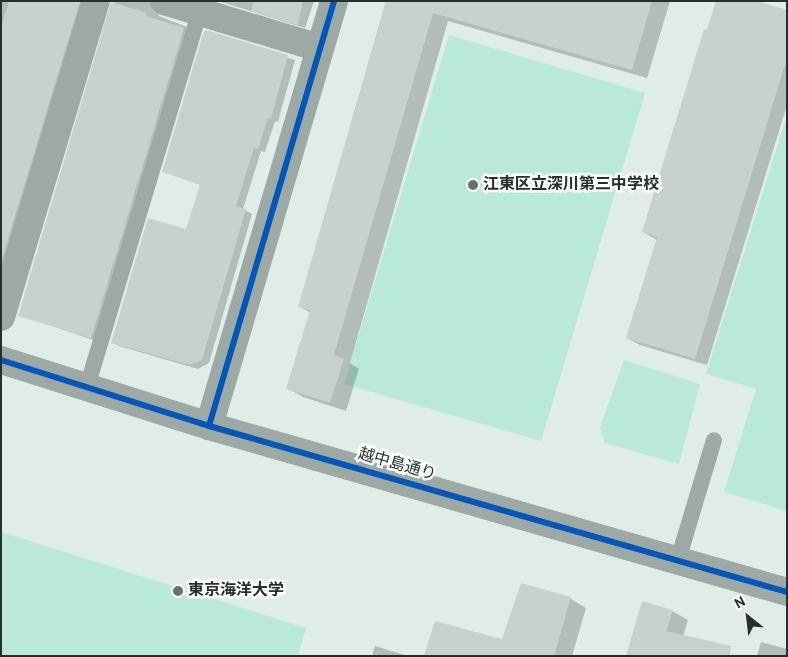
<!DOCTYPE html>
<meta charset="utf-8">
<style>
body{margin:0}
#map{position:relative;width:788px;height:657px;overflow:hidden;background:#dfece7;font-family:Overpass,"Noto Sans JP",sans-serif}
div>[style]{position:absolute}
.green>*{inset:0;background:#b9ead9}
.shadow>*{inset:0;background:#0003}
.building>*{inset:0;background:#c7d2ce}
.service>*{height:16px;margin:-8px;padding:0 8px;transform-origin:8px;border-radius:8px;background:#9da9a4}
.minor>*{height:28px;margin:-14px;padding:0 14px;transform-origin:14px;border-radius:14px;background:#9da9a4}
.tertiary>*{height:28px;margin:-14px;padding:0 14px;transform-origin:14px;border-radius:14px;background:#9da9a4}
.cycleway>*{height:6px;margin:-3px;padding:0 3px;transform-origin:3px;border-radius:3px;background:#0057b8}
.dots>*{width:14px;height:14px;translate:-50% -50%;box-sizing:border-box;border:2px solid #fff;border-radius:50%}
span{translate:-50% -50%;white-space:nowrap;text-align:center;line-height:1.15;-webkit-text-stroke:5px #fff;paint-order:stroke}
.poi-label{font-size:16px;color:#252f2b;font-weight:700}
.left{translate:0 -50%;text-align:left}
.street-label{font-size:16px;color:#252f2b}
.frame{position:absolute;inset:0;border:2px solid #252f2b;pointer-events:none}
.north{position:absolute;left:723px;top:592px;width:50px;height:50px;-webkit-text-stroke:4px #fff;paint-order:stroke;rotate:331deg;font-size:14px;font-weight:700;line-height:20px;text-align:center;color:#252f2b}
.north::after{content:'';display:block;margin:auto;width:18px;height:22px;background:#252f2b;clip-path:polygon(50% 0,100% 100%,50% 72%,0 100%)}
</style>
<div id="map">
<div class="green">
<i style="clip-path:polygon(449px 35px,645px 93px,541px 441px,344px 384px)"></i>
<i style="clip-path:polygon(786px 118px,787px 118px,787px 511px,724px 492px,756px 389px,706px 374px)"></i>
<i style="clip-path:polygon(624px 360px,700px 384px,679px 464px,605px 443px,600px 427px)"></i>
<i style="clip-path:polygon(1px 532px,306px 628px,298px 656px,1px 656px)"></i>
</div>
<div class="shadow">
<i style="clip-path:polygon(1px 1px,87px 1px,1px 295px)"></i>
<i style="clip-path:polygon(115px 1px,156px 1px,156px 9px,159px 16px,192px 29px,99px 342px,20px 315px)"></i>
<i style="clip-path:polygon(218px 1px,314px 1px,305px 28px)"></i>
<i style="clip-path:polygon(386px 1px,670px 1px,647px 78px,448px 21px,350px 363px,359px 369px,346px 411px,303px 397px,287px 388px,311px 313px,299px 306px)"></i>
<i style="clip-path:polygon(787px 11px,787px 105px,707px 365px,640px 345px,627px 338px,657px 240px,643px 232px,708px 31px)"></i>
<i style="clip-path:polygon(205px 31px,295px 60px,278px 122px,275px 121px,265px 152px,261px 151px,243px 209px,252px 214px,209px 363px,198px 369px,119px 346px,112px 342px,187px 231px,201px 185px,163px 172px)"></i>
<i style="clip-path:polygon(522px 584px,571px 599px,586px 608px,572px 656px,426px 656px,503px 641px)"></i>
<i style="clip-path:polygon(672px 611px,688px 620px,683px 636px,627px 656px)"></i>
<i style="clip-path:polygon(761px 642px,787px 649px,787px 656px,757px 656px)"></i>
<i style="clip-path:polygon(375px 646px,408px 656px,372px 656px)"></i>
</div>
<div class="building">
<i style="clip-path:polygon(9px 1px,80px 1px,1px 262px,1px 28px)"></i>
<i style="clip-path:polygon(254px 1px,303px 1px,298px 25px,251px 11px)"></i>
<i style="clip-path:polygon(386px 1px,652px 1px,632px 70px,433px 13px,334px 355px,344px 359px,330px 403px,286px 389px,310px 310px,298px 307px)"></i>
<i style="clip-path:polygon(716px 1px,757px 1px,787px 10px,787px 58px,695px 359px,626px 338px,657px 237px,642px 232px,704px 29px,707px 30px)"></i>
<i style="clip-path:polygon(111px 2px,147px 13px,146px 16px,184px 28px,91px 338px,18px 316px)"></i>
<i style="clip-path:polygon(206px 30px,288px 55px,271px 119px,268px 118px,258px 149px,254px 148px,236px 206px,246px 209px,202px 360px,190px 365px,111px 343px,148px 218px,186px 229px,200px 184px,162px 172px,203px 34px,205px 34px)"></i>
<i style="clip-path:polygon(521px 583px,571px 597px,554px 656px,424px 656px,435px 621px,502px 639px)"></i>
<i style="clip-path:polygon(642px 601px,673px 610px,666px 631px,731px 646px,730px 656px,626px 656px)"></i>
</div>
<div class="service">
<i style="left:87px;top:387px;width:401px;rotate:-73.3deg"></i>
<i style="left:678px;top:560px;width:125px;rotate:-73.3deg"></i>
</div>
<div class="minor">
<i style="left:164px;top:1px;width:163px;rotate:16.8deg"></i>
<i style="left:1px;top:317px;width:330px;rotate:-73.3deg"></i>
</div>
<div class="tertiary">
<i style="left:1px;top:360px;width:218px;rotate:17.6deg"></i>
<i style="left:209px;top:426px;width:601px;rotate:16.02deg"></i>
<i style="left:209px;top:426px;width:443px;rotate:-73.6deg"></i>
</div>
<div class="cycleway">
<i style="left:1px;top:360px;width:218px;rotate:17.6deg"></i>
<i style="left:209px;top:426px;width:601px;rotate:16.02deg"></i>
<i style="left:209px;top:426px;width:443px;rotate:-73.6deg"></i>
</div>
<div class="dots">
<i style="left:473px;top:185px;background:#66716d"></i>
<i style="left:178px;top:591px;background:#66716d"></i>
</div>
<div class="poi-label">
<span class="left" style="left:483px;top:185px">江東区立深川第三中学校</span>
<span class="left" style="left:188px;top:591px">東京海洋大学</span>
</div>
<div class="street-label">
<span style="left:397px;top:465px;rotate:16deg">越中島通り</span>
</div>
<div class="frame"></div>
<div class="north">N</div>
</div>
